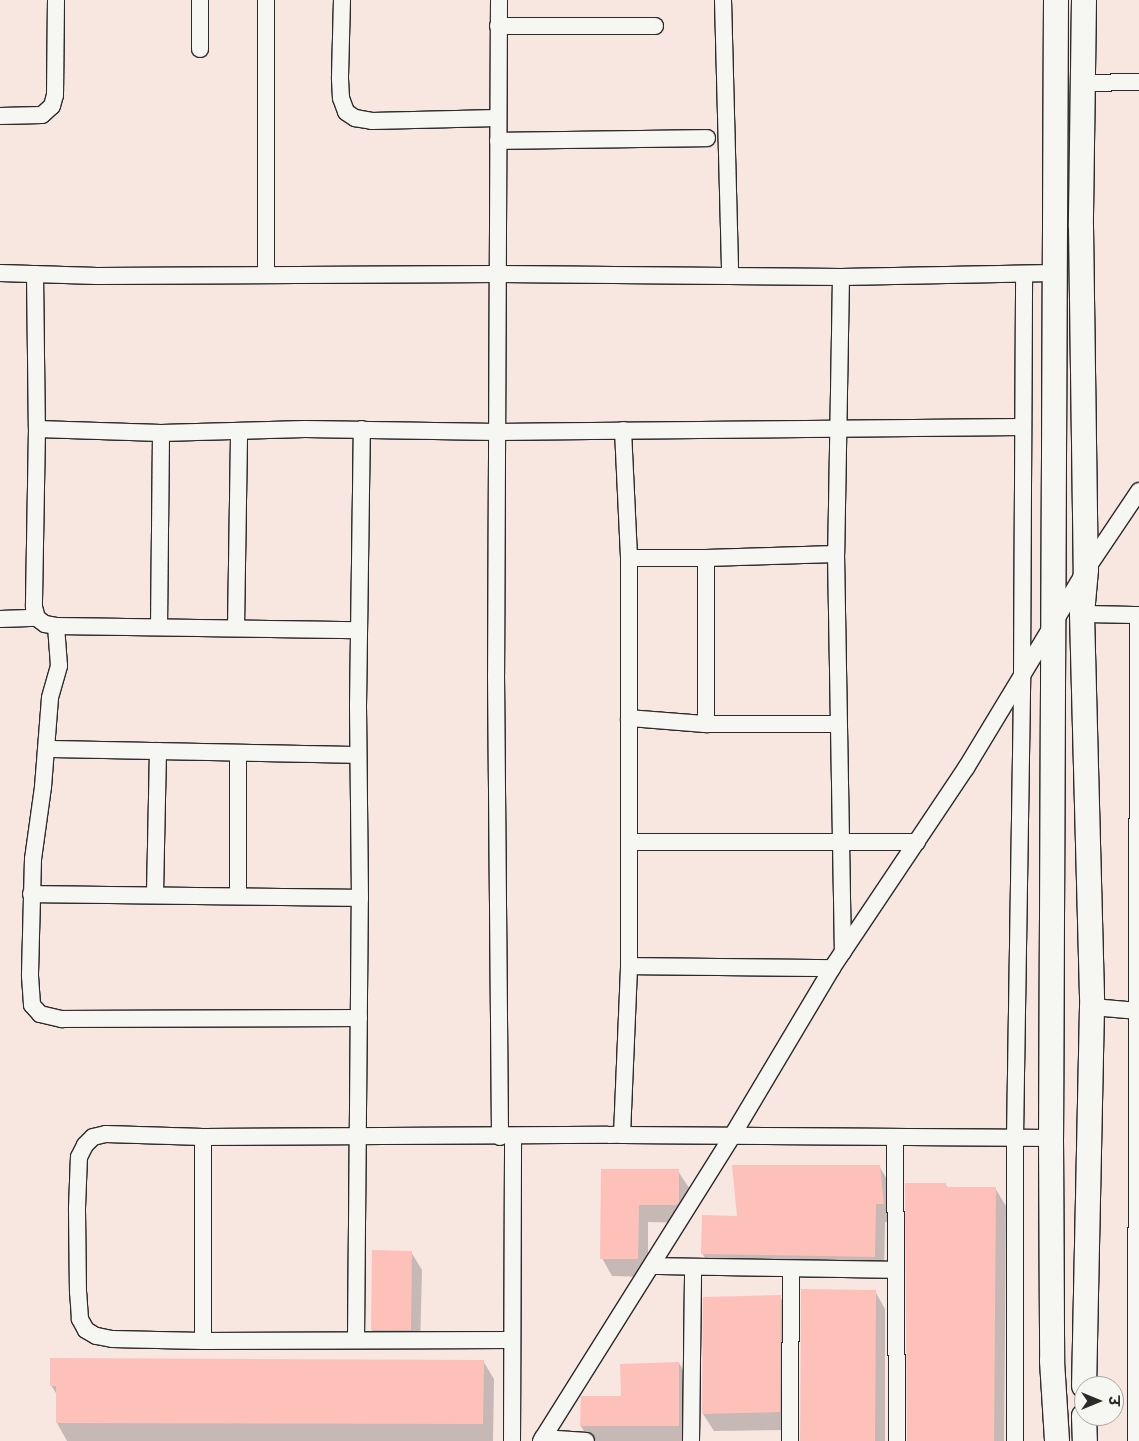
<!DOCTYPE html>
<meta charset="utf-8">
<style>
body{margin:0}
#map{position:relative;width:1139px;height:1441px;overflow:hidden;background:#f8e6e1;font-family:"Architects Daughter","Playpen Sans Deva",sans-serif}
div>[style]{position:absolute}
.shadow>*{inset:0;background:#0003}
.building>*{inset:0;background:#fdc1ba}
.roads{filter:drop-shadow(1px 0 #2b2b2b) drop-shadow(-1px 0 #2b2b2b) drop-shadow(0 1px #2b2b2b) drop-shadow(0 -1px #2b2b2b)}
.street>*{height:16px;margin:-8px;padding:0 8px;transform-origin:8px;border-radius:8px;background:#f6f6f2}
.secondary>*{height:24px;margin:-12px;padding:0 12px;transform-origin:12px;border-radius:12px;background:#f6f6f2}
span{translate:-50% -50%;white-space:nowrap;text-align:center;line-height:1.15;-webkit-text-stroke:4.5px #f6f6f2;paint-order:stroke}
.north{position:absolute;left:1074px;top:1376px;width:50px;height:50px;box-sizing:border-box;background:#f6f6f2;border:1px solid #a5a5a2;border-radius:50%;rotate:90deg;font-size:14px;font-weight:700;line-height:20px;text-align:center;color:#2b2b2b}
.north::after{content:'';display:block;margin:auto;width:18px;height:22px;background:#2b2b2b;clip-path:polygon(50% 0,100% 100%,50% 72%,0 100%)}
</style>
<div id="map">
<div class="shadow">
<i style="clip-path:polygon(879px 1166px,890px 1184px,894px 1222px,885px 1222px,884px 1275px,713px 1271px,702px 1253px)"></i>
<i style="clip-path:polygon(602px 1170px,678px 1171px,689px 1188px,687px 1223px,648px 1222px,648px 1277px,612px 1276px,602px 1258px)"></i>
<i style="clip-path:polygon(945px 1184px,948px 1188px,995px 1188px,1006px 1206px,1004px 1441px,908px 1441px)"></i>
<i style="clip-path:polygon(374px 1251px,411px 1252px,422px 1270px,420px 1348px,383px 1348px,372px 1330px)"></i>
<i style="clip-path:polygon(875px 1291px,885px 1309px,885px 1441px,802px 1441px)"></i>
<i style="clip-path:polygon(780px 1297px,790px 1314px,790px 1430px,714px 1431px,703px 1414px)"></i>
<i style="clip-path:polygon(483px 1361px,494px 1379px,493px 1441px,67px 1441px,57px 1423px,57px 1395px,51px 1385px)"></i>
<i style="clip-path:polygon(679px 1363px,689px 1381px,689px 1441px,590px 1441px,581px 1426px)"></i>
</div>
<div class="building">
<i style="clip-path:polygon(732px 1165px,880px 1165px,884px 1204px,876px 1204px,875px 1257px,701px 1254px,702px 1215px,737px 1216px)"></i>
<i style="clip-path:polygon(601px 1169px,679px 1169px,679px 1202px,677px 1205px,639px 1205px,638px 1259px,600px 1259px)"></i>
<i style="clip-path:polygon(905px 1183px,946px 1183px,946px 1187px,996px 1187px,994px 1441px,907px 1441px)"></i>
<i style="clip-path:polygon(372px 1250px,412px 1251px,411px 1330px,371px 1330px)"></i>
<i style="clip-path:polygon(801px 1289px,876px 1290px,875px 1441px,800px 1441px)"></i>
<i style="clip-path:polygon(781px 1295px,780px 1412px,702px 1414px,703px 1297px)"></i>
<i style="clip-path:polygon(50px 1358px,484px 1360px,483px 1424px,56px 1423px,56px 1386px,50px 1386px)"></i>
<i style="clip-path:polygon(679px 1362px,679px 1426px,580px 1426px,581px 1396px,621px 1396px,620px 1364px)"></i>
</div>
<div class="roads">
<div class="street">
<i style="left:200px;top:0;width:49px;rotate:90deg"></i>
<i style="left:266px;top:0;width:275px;rotate:90deg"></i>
<i style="left:342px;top:0;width:79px;rotate:91.5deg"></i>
<i style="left:340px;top:79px;width:19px;rotate:87deg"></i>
<i style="left:341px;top:98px;width:15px;rotate:70deg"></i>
<i style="left:346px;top:112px;width:11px;rotate:34deg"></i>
<i style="left:355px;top:118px;width:17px;rotate:10deg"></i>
<i style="left:372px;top:121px;width:126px;rotate:-1.4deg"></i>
<i style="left:499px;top:0;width:675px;rotate:90.25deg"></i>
<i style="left:496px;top:675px;width:462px;rotate:89.5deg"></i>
<i style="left:723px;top:0;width:276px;rotate:88.5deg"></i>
<i style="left:498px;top:26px;width:157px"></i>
<i style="left:1083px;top:83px;width:56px;rotate:-1deg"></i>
<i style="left:0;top:116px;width:42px;rotate:-1.4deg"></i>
<i style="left:42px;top:115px;width:13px;rotate:-42deg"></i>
<i style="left:52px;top:106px;width:11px;rotate:-75deg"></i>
<i style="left:55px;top:95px;width:95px;rotate:-89.4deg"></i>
<i style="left:498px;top:141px;width:209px;rotate:-0.8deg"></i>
<i style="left:0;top:273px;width:97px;rotate:1.8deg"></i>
<i style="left:97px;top:276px;width:400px;rotate:-0.3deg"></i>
<i style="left:497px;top:274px;width:344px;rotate:0.5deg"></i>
<i style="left:841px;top:277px;width:214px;rotate:-1.1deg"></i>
<i style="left:35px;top:274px;width:155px;rotate:89.3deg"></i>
<i style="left:37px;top:429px;width:178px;rotate:91deg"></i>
<i style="left:34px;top:607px;width:11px;rotate:75deg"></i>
<i style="left:37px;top:618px;width:10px;rotate:37deg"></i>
<i style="left:45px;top:624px;width:11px;rotate:10deg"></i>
<i style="left:56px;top:626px;width:303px;rotate:0.8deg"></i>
<i style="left:841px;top:277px;width:277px;rotate:91deg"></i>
<i style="left:836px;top:554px;width:398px;rotate:89deg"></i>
<i style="left:37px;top:429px;width:124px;rotate:1.8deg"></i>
<i style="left:161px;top:433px;width:144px;rotate:-1.6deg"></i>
<i style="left:305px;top:429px;width:193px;rotate:0.9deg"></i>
<i style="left:498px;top:432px;width:523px;rotate:-0.55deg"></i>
<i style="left:623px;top:430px;width:128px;rotate:87.3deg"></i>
<i style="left:706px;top:558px;width:130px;rotate:-1.8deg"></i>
<i style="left:1082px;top:614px;width:57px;rotate:1deg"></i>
<i style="left:0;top:619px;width:37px;rotate:-2deg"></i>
<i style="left:56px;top:626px;width:40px;rotate:85.7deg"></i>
<i style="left:59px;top:666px;width:33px;rotate:106deg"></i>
<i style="left:50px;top:698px;width:89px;rotate:94.5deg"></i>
<i style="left:43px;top:787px;width:73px;rotate:97.9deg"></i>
<i style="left:33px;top:859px;width:117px;rotate:91.5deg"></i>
<i style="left:30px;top:976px;width:29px;rotate:86deg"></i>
<i style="left:32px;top:1005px;width:12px;rotate:48deg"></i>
<i style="left:40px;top:1014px;width:23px;rotate:13deg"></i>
<i style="left:62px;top:1019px;width:297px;rotate:-0.2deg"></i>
<i style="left:159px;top:626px;width:193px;rotate:-89.4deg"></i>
<i style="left:236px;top:628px;width:197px;rotate:-89.1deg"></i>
<i style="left:629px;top:718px;width:77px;rotate:4.5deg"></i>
<i style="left:47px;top:749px;width:311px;rotate:1.1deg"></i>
<i style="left:238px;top:753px;width:143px;rotate:90deg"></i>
<i style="left:629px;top:842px;width:288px"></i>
<i style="left:31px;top:894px;width:329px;rotate:0.7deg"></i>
<i style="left:155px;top:894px;width:143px;rotate:-88.8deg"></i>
<i style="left:629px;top:966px;width:203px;rotate:0.6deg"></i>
<i style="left:1092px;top:1007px;width:47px;rotate:4.9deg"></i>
<i style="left:622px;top:1135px;width:169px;rotate:-87.6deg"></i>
<i style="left:629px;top:966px;width:408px;rotate:-90deg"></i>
<i style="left:629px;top:558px;width:77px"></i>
<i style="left:706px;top:558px;width:166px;rotate:90deg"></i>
<i style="left:706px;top:724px;width:131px"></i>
<i style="left:203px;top:1137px;width:204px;rotate:90deg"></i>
<i style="left:895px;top:1139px;width:302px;rotate:89.6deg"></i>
<i style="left:652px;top:1266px;width:244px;rotate:0.9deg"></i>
<i style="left:356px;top:1339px;width:441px;rotate:-89.5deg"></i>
<i style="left:360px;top:898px;width:192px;rotate:-90.6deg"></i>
<i style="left:358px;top:706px;width:277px;rotate:-89.2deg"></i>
<i style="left:511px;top:1340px;width:308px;rotate:179.8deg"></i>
<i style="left:203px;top:1341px;width:91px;rotate:-178.7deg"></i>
<i style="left:112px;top:1339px;width:16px;rotate:-169deg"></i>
<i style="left:96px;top:1336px;width:12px;rotate:-149deg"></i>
<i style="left:86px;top:1330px;width:13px;rotate:-119deg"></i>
<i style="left:80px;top:1319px;width:26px;rotate:-94deg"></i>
<i style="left:78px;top:1293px;width:85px;rotate:-90.7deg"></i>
<i style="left:77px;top:1208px;width:51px;rotate:-87.8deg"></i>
<i style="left:79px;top:1157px;width:13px;rotate:-63deg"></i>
<i style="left:85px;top:1145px;width:11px;rotate:-45deg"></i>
<i style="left:93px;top:1137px;width:13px;rotate:-13deg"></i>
<i style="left:106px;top:1134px;width:97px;rotate:1.8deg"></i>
<i style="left:203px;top:1137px;width:419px;rotate:-0.3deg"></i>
<i style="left:622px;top:1135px;width:429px;rotate:0.4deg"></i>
<i style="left:543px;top:1438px;width:43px;rotate:4deg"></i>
<i style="left:512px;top:1441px;width:304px;rotate:-89.8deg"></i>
<i style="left:541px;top:1441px;width:360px;rotate:-57.9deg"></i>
<i style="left:732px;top:1136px;width:196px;rotate:-59.2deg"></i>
<i style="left:832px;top:968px;width:241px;rotate:-56.2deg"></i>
<i style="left:966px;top:768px;width:232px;rotate:-58.8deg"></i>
<i style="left:1086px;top:570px;width:95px;rotate:-56.1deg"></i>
<i style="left:691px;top:1441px;width:174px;rotate:-89.3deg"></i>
<i style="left:790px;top:1441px;width:172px;rotate:-89.7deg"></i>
<i style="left:1015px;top:1441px;width:303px;rotate:-90deg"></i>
<i style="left:1015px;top:1138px;width:461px;rotate:-89.1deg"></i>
<i style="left:1022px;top:677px;width:402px;rotate:-89.7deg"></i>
<i style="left:1136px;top:1441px;width:826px;rotate:-89.86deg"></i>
</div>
<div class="secondary">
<i style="left:1056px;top:0;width:1138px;rotate:90.25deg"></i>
<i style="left:1051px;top:1138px;width:223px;rotate:89.7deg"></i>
<i style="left:1052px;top:1361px;width:80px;rotate:86.4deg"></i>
<i style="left:1084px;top:0;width:227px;rotate:90.8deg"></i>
<i style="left:1081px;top:227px;width:343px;rotate:89.2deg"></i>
<i style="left:1086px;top:570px;width:44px;rotate:95.2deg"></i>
<i style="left:1082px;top:614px;width:393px;rotate:88.5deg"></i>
<i style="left:1092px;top:1007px;width:379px;rotate:91.2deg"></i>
<i style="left:1084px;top:1416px;width:25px;rotate:88deg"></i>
</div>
</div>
<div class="north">उ</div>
</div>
